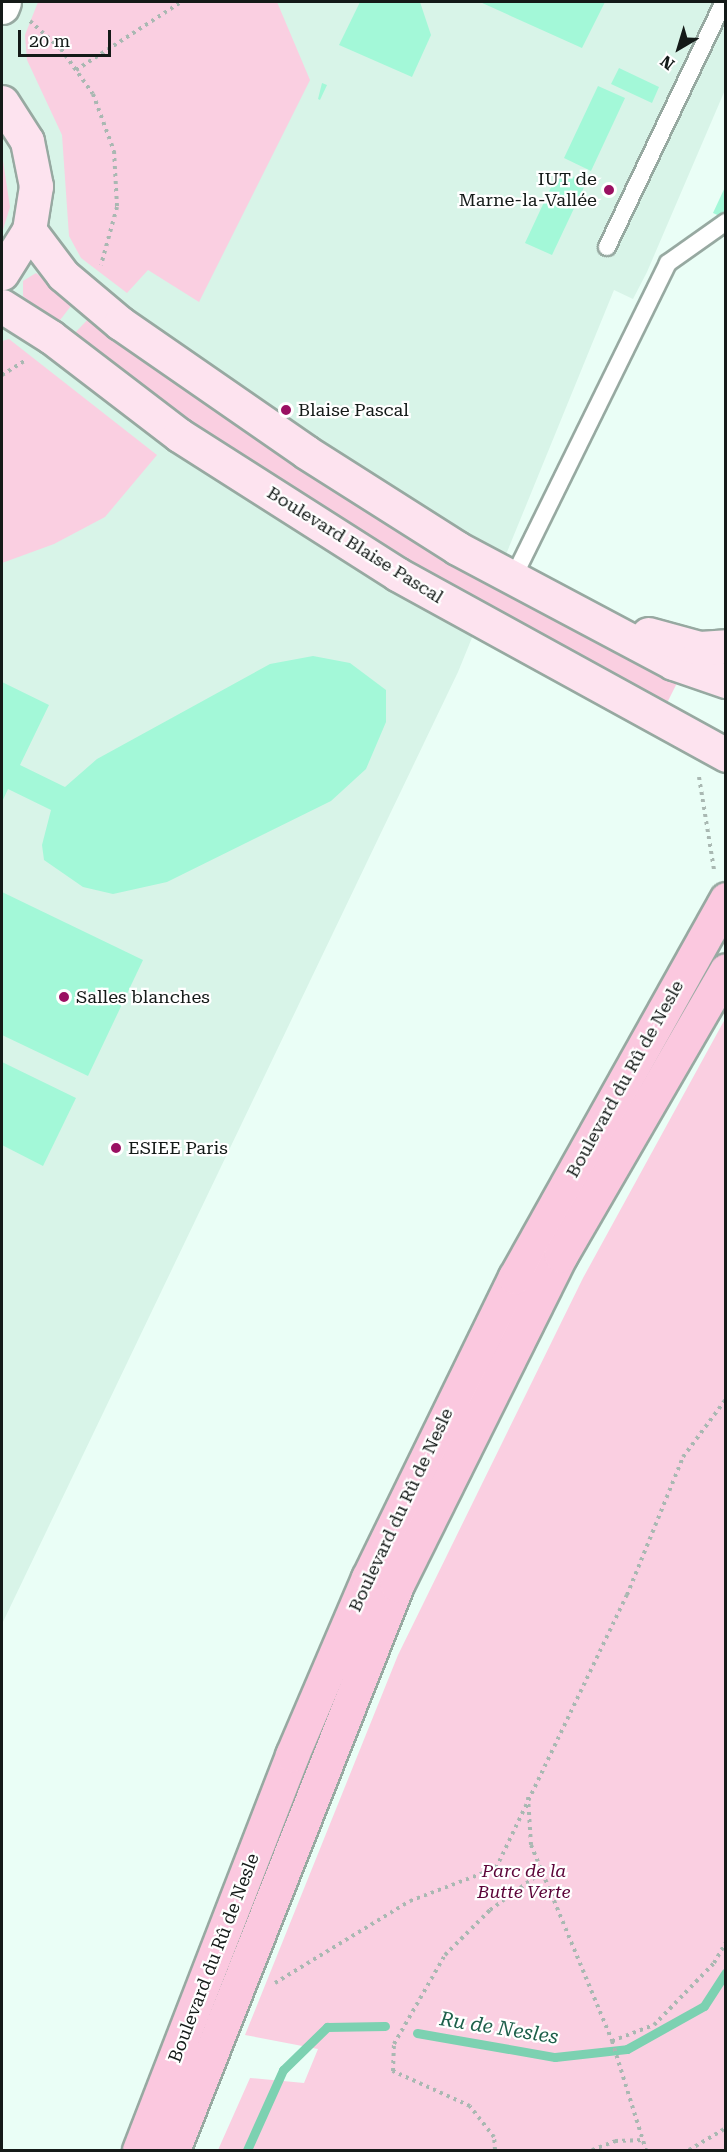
<!DOCTYPE html>
<meta charset="utf-8">
<style>
body{margin:0}
#map{position:relative;width:727px;height:2152px;overflow:hidden;background:#eafef6;font-family:"Roboto Serif",serif}
div>[style]{position:absolute}
.built>*{inset:0;background:#d8f4e8}
.green>*{inset:0;background:#facfe1}
.stream>*{height:9px;margin:-4.5px;padding:0 4.5px;transform-origin:4.5px;border-radius:4.5px;background:#7cd1b1}
.building>*{inset:0;background:#a3f8d8}
.path>*{height:4px;margin-top:-2px;transform-origin:0;background:repeating-linear-gradient(90deg,#a9b8b2 0 3px,transparent 0 7.5px)}
.roads{filter:drop-shadow(2px 0 #97a9a1) drop-shadow(-2px 0 #97a9a1) drop-shadow(0 2px #97a9a1) drop-shadow(0 -2px #97a9a1)}
.lane>*{height:16px;margin:-8px;padding:0 8px;transform-origin:8px;border-radius:8px;background:#fff}
.street>*{height:33px;margin:-16.5px;padding:0 16.5px;transform-origin:16.5px;border-radius:16.5px;background:#fff}
.secondary>*{height:33px;margin:-16.5px;padding:0 16.5px;transform-origin:16.5px;border-radius:16.5px;background:#fde3ef}
.primary>*{height:33px;margin:-16.5px;padding:0 16.5px;transform-origin:16.5px;border-radius:16.5px;background:#fbc8df}
.dots>*{width:16px;height:16px;translate:-50% -50%;box-sizing:border-box;border:3px solid #fff;border-radius:50%}
span{translate:-50% -50%;white-space:nowrap;text-align:center;line-height:1.15;-webkit-text-stroke:4.5px #fff;paint-order:stroke}
.poi-label{font-size:18px;color:#141a18}
.right{translate:-100% -50%;text-align:right}
.left{translate:0 -50%;text-align:left}
.street-label{font-size:18px;color:#141a18}
.park-label{font-size:18px;color:#5b0438;font-style:italic}
.water-label{font-size:20px;color:#1e604b;font-style:italic}
.frame{position:absolute;inset:0;border:3px solid #141a18;pointer-events:none}
.north{position:absolute;left:649px;top:18px;width:60px;height:60px;-webkit-text-stroke:4px #fff;paint-order:stroke;rotate:218deg;font-size:16px;font-weight:700;line-height:24px;text-align:center;color:#141a18}
.north::after{content:'';display:block;margin:auto;width:21px;height:27px;background:#141a18;clip-path:polygon(50% 0,100% 100%,50% 72%,0 100%)}
.scale{position:absolute;left:18px;top:30px;width:93px;height:27px;box-sizing:border-box;border:3px solid #141a18;border-top:0;padding-left:8px;font-size:18px;line-height:21px;white-space:nowrap;color:#141a18;-webkit-text-stroke:4px #fff;paint-order:stroke}
</style>
<div id="map">
<div class="built">
<i style="clip-path:polygon(2px 2px,725px 2px,725px 90px,647px 272px,633px 299px,614px 290px,458px 672px,2px 1624px)"></i>
</div>
<div class="green">
<i style="clip-path:polygon(38px 2px,277px 2px,310px 80px,199px 302px,148px 270px,127px 293px,81px 258px,69px 236px,62px 135px,27px 60px,25px 35px)"></i>
<i style="clip-path:polygon(2px 154px,10px 207px,2px 233px)"></i>
<i style="clip-path:polygon(36px 273px,74px 302px,57px 324px,23px 296px,23px 281px)"></i>
<i style="clip-path:polygon(91px 316px,679px 679px,667px 703px,400px 560px,212px 438px,72px 336px)"></i>
<i style="clip-path:polygon(9px 339px,157px 455px,105px 517px,54px 544px,2px 563px,2px 341px)"></i>
<i style="clip-path:polygon(725px 1019px,725px 2150px,218px 2150px,250px 2078px,304px 2083px,318px 2049px,245px 2035px,398px 1655px,583px 1278px)"></i>
</div>
<div class="stream">
<i style="left:417px;top:2033px;width:140px;rotate:9.9deg"></i>
<i style="left:555px;top:2057px;width:72px;rotate:-6.3deg"></i>
<i style="left:627px;top:2049px;width:88px;rotate:-29.2deg"></i>
<i style="left:704px;top:2006px;width:40px;rotate:-57.1deg"></i>
<i style="left:247px;top:2150px;width:88px;rotate:-65.8deg"></i>
<i style="left:283px;top:2070px;width:62px;rotate:-44.3deg"></i>
<i style="left:327px;top:2027px;width:58px;rotate:-1deg"></i>
</div>
<div class="building">
<i style="clip-path:polygon(360px 2px,420px 2px,431px 35px,412px 77px,339px 45px)"></i>
<i style="clip-path:polygon(480px 2px,605px 2px,582px 48px)"></i>
<i style="clip-path:polygon(619px 68px,659px 87px,652px 103px,611px 84px)"></i>
<i style="clip-path:polygon(322px 83px,327px 85px,320px 100px,318px 99px)"></i>
<i style="clip-path:polygon(598px 86px,625px 98px,591px 171px,564px 158px)"></i>
<i style="clip-path:polygon(559px 170px,586px 183px,552px 255px,525px 243px)"></i>
<i style="clip-path:polygon(726px 185px,726px 219px,713px 213px)"></i>
<i style="clip-path:polygon(313px 656px,350px 663px,386px 690px,386px 722px,366px 769px,331px 801px,167px 882px,113px 894px,83px 887px,44px 860px,42px 845px,51px 810px,8px 789px,2px 802px,2px 682px,49px 705px,20px 765px,65px 787px,97px 759px,270px 664px)"></i>
<i style="clip-path:polygon(2px 892px,143px 960px,88px 1076px,2px 1035px)"></i>
<i style="clip-path:polygon(2px 1062px,76px 1098px,43px 1166px,2px 1145px)"></i>
</div>
<div class="path">
<i style="left:30px;top:21px;width:42px;rotate:42.1deg"></i>
<i style="left:61px;top:49px;width:55px;rotate:54.6deg"></i>
<i style="left:93px;top:94px;width:61px;rotate:69.8deg"></i>
<i style="left:114px;top:151px;width:56px;rotate:86.9deg"></i>
<i style="left:117px;top:207px;width:60px;rotate:105.4deg"></i>
<i style="left:76px;top:70px;width:125px;rotate:-32.9deg"></i>
<i style="left:2px;top:375px;width:28px;rotate:-32deg"></i>
<i style="left:699px;top:777px;width:94px;rotate:80.8deg"></i>
<i style="left:528px;top:1797px;width:48px;rotate:86.4deg"></i>
<i style="left:531px;top:1845px;width:212px;rotate:67.5deg"></i>
<i style="left:612px;top:2041px;width:114px;rotate:72.7deg"></i>
<i style="left:275px;top:1983px;width:158px;rotate:-31.3deg"></i>
<i style="left:410px;top:1901px;width:92px;rotate:-21deg"></i>
<i style="left:496px;top:1868px;width:303px;rotate:-64.4deg"></i>
<i style="left:627px;top:1595px;width:149px;rotate:-67.9deg"></i>
<i style="left:683px;top:1457px;width:72px;rotate:-53.4deg"></i>
<i style="left:612px;top:2041px;width:45px;rotate:-20.9deg"></i>
<i style="left:654px;top:2025px;width:86px;rotate:-45.9deg"></i>
<i style="left:714px;top:1963px;width:24px;rotate:-60deg"></i>
<i style="left:495px;top:2150px;width:13px;rotate:-94deg"></i>
<i style="left:494px;top:2137px;width:39px;rotate:-128deg"></i>
<i style="left:470px;top:2106px;width:85px;rotate:-155.6deg"></i>
<i style="left:393px;top:2071px;width:27px;rotate:-88deg"></i>
<i style="left:394px;top:2044px;width:103px;rotate:-60.2deg"></i>
<i style="left:445px;top:1955px;width:64px;rotate:-45deg"></i>
<i style="left:490px;top:1910px;width:64px;rotate:-36.2deg"></i>
<i style="left:592px;top:2150px;width:25px;rotate:-21deg"></i>
<i style="left:615px;top:2141px;width:30px;rotate:-2deg"></i>
<i style="left:689px;top:2150px;width:43px;rotate:-30.7deg"></i>
</div>
<div class="roads">
<div class="lane">
<i style="left:607px;top:247px;width:272px;rotate:-64.5deg"></i>
<i style="left:513px;top:578px;width:351px;rotate:-63.8deg"></i>
<i style="left:668px;top:263px;width:71px;rotate:-35.3deg"></i>
</div>
<div class="street">
<i style="left:2px;top:7px;width:5px;rotate:-68deg"></i>
</div>
<div class="secondary">
<i style="left:2px;top:102px;width:46px;rotate:57.3deg"></i>
<i style="left:27px;top:141px;width:46px;rotate:78.7deg"></i>
<i style="left:36px;top:186px;width:45px;rotate:99deg"></i>
<i style="left:29px;top:230px;width:51px;rotate:122.1deg"></i>
<i style="left:29px;top:230px;width:56px;rotate:52.9deg"></i>
<i style="left:63px;top:275px;width:75px;rotate:40.1deg"></i>
<i style="left:120px;top:323px;width:226px;rotate:34.7deg"></i>
<i style="left:306px;top:452px;width:179px;rotate:32.4deg"></i>
<i style="left:457px;top:548px;width:245px;rotate:28deg"></i>
<i style="left:673px;top:663px;width:56px;rotate:18.8deg"></i>
<i style="left:2px;top:306px;width:58px;rotate:32.3deg"></i>
<i style="left:51px;top:337px;width:161px;rotate:37.4deg"></i>
<i style="left:179px;top:435px;width:259px;rotate:32.5deg"></i>
<i style="left:397px;top:574px;width:376px;rotate:28.8deg"></i>
<i style="left:648px;top:634px;width:54px;rotate:15.1deg"></i>
<i style="left:700px;top:648px;width:26px;rotate:-4deg"></i>
</div>
<div class="primary">
<i style="left:139px;top:2150px;width:424px;rotate:-68.8deg"></i>
<i style="left:292px;top:1755px;width:193px;rotate:-66.8deg"></i>
<i style="left:368px;top:1578px;width:335px;rotate:-64deg"></i>
<i style="left:515px;top:1277px;width:433px;rotate:-60.8deg"></i>
<i style="left:173px;top:2150px;width:608px;rotate:-68.37deg"></i>
<i style="left:397px;top:1585px;width:369px;rotate:-63.6deg"></i>
<i style="left:561px;top:1255px;width:329px;rotate:-59.9deg"></i>
</div>
</div>
<div class="dots">
<i style="left:609px;top:190px;background:#9a1062"></i>
<i style="left:286px;top:410px;background:#9a1062"></i>
<i style="left:64px;top:997px;background:#9a1062"></i>
<i style="left:116px;top:1148px;background:#9a1062"></i>
</div>
<div class="poi-label">
<span class="right" style="left:597px;top:190px">IUT de<br>Marne-la-Vallée</span>
<span class="left" style="left:298px;top:410px">Blaise Pascal</span>
<span class="left" style="left:76px;top:997px">Salles blanches</span>
<span class="left" style="left:128px;top:1148px">ESIEE Paris</span>
</div>
<div class="street-label">
<span style="left:355px;top:545px;rotate:32deg">Boulevard Blaise Pascal</span>
<span style="left:625px;top:1079px;rotate:-61deg">Boulevard du Rû de Nesle</span>
<span style="left:401px;top:1510px;rotate:-65deg">Boulevard du Rû de Nesle</span>
<span style="left:214px;top:1958px;rotate:-69deg">Boulevard du Rû de Nesle</span>
</div>
<div class="park-label">
<span style="left:524px;top:1882px">Parc de la<br>Butte Verte</span>
</div>
<div class="water-label">
<span style="left:499px;top:2028px;rotate:9deg">Ru de Nesles</span>
</div>
<div class="frame"></div>
<div class="north">N</div>
<div class="scale">20 m</div>
</div>
